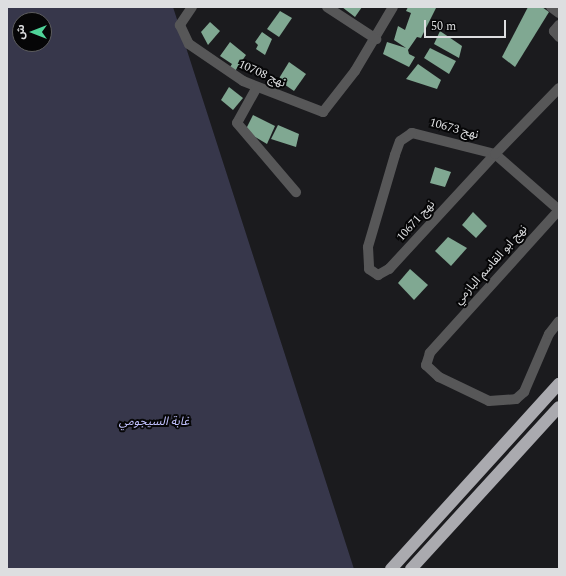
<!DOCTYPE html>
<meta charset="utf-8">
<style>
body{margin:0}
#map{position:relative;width:566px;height:576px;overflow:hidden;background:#1b1b1e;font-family:Spectral,"Noto Sans Arabic",serif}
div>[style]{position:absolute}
.green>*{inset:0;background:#37374b}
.building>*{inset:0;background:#80a892}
.minor>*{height:10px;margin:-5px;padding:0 5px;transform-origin:5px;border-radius:5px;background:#575758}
.highway>*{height:12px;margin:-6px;padding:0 6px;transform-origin:6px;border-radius:6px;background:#aaaaaf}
span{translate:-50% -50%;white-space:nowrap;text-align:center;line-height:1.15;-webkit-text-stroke:4px #060607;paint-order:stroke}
.street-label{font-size:12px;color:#dddee0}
.park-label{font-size:12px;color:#c0c0fd;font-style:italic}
.frame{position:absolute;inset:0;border:8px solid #dddee0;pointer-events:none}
.north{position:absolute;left:12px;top:12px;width:40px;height:40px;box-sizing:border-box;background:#060607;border:1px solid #5c5c5e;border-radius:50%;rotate:270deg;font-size:11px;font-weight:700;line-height:16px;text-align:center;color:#dddee0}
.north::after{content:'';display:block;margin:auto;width:14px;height:18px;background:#4fd399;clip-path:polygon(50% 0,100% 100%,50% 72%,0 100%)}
.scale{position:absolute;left:424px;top:20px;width:82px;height:18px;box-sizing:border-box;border:2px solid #dddee0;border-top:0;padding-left:5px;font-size:12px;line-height:14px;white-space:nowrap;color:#dddee0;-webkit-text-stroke:3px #060607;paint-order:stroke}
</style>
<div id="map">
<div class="green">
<i style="clip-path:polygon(evenodd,7px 7px,173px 7px,354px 569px,7px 569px,7px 7px,20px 20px,44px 20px,44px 44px,20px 44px,20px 20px)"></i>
</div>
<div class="building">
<i style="clip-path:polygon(342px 7px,362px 7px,355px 17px)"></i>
<i style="clip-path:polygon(408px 7px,436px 8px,421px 38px,417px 37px,408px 50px,409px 54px,415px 57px,409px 67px,383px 54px,387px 42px,406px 48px,394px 40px,398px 26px,405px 30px,411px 13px,406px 11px)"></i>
<i style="clip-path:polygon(528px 7px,542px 7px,549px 12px,515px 67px,502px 57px)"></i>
<i style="clip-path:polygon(280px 11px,292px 18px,279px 37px,267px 29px)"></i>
<i style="clip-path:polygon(210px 22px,220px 31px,208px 45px,201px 32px)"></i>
<i style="clip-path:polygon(440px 31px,462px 46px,459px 58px,434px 44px)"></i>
<i style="clip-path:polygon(262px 32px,272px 39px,265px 55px,256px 49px,258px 45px,255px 42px)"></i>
<i style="clip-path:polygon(230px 42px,246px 55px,235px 71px,230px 67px,232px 64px,220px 56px)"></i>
<i style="clip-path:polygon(430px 48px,456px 61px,449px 74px,424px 58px)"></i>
<i style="clip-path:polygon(289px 62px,306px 74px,294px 91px,278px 80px)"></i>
<i style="clip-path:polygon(418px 64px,441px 80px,437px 89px,406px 79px)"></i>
<i style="clip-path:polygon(229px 87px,243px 98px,233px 110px,221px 100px)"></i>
<i style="clip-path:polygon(253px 115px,275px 126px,267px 144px,245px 131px)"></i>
<i style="clip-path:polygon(278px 125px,299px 134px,296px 147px,271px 139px)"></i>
<i style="clip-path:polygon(435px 167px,451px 172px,445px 187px,430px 183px)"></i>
<i style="clip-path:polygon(473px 212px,487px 226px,476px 238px,462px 225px)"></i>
<i style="clip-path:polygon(448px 237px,467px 248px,451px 266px,435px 251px)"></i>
<i style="clip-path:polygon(410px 269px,428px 285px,414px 300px,398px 283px)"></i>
</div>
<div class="minor">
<i style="left:192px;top:7px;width:22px;rotate:124deg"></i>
<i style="left:180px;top:25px;width:21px;rotate:65deg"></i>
<i style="left:189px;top:44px;width:65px;rotate:34.4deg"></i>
<i style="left:243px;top:81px;width:86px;rotate:21.2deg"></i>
<i style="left:323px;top:112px;width:52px;rotate:-52deg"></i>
<i style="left:355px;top:71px;width:74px;rotate:-59.3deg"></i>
<i style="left:327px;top:7px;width:59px;rotate:33.1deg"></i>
<i style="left:551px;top:7px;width:10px;rotate:37deg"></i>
<i style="left:559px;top:25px;width:8px;rotate:130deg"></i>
<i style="left:554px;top:31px;width:8px;rotate:50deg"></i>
<i style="left:257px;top:87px;width:41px;rotate:119.1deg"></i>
<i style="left:237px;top:123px;width:91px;rotate:49.5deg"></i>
<i style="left:559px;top:210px;width:85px;rotate:-138.8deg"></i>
<i style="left:495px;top:154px;width:86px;rotate:-165.8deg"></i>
<i style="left:412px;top:133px;width:14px;rotate:146deg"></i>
<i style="left:400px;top:141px;width:15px;rotate:110deg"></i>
<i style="left:395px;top:155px;width:96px;rotate:106.4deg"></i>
<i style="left:368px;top:247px;width:22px;rotate:87deg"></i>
<i style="left:369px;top:269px;width:11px;rotate:34deg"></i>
<i style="left:378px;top:275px;width:13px;rotate:-29deg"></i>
<i style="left:389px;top:269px;width:156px;rotate:-47.3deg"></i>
<i style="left:495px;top:154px;width:92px;rotate:-45.9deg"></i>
<i style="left:559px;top:210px;width:193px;rotate:132.1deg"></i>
<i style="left:430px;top:353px;width:13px;rotate:108deg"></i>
<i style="left:426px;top:365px;width:18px;rotate:43deg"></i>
<i style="left:439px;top:377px;width:55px;rotate:25.6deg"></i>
<i style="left:489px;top:401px;width:27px;rotate:-4deg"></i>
<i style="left:516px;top:399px;width:11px;rotate:-41deg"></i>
<i style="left:524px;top:392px;width:63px;rotate:-66.7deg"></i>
<i style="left:549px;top:334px;width:16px;rotate:-52deg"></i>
</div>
<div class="highway">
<i style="left:391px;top:569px;width:250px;rotate:-47.8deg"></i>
<i style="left:411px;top:569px;width:219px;rotate:-47.6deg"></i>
</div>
<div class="street-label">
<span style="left:262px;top:74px;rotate:24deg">نهج 10708</span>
<span style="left:454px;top:129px;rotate:15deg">نهج 10673</span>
<span style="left:416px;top:221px;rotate:-48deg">نهج 10671</span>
<span style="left:491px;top:265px;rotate:-48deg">نهج ابو القاسم البازمي</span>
</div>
<div class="park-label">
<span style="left:154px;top:422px">غابة السيجومي</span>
</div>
<div class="frame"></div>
<div class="north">ش</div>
<div class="scale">50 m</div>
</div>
